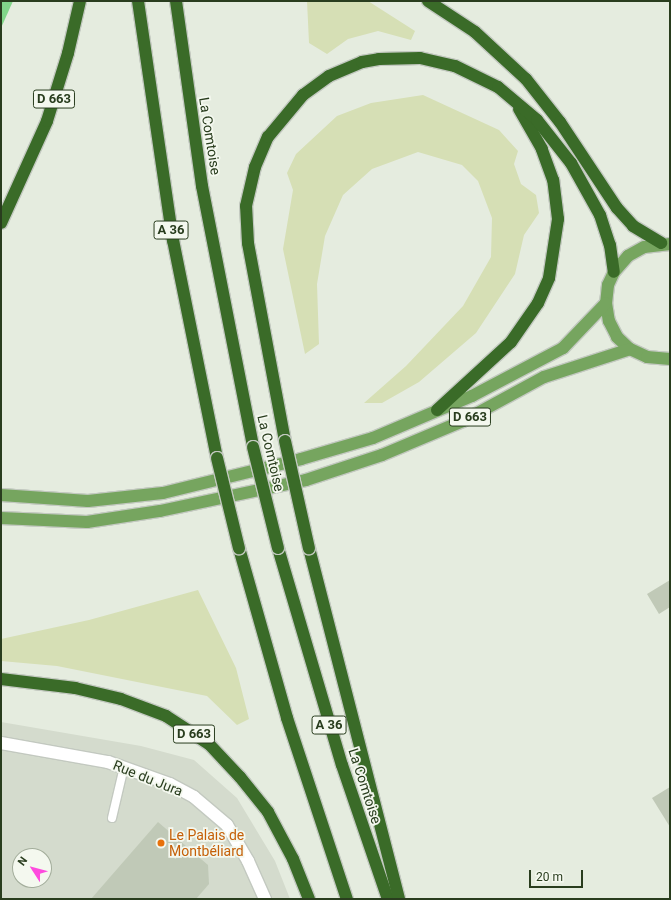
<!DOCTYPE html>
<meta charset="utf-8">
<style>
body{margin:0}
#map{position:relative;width:671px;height:900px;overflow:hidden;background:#e5ecdf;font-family:Roboto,sans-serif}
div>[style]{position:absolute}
.built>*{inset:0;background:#d4dbcd}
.green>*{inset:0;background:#d6dfb5}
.water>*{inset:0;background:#81d689}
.building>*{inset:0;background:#c0c9b7}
.roads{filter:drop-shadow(1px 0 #c3c9c0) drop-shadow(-1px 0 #c3c9c0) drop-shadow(0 1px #c3c9c0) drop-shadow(0 -1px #c3c9c0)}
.lane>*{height:8px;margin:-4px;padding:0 4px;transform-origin:4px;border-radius:4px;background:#fff}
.street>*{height:12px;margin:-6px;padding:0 6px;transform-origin:6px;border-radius:6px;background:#fff}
.primary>*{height:12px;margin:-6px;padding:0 6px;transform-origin:6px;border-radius:6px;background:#76a55f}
.highway>*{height:12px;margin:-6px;padding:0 6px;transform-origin:6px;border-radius:6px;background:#3a6b28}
.bridges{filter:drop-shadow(1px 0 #c3c9c0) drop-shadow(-1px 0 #c3c9c0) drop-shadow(0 1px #c3c9c0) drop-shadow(0 -1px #c3c9c0)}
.highway-bridge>*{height:12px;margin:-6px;padding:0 6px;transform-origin:6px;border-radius:6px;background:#3a6b28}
.dots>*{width:11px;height:11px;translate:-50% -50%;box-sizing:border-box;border:2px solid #f4f8ef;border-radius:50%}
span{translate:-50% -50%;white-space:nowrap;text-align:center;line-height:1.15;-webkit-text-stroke:3.5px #f4f8ef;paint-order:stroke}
.shield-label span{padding:1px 3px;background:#f4f8ef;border:1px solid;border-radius:3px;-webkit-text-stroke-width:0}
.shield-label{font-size:13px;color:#293d1e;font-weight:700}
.street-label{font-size:14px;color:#293d1e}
.food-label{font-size:14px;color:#c56008}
.left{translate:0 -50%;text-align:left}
.frame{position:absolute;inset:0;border:2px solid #293d1e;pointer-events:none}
.north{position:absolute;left:12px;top:848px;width:40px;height:40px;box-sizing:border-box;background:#f4f8ef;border:1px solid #a3ad9b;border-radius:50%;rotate:306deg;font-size:11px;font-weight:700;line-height:16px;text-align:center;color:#293d1e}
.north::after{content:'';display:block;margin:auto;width:14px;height:18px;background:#fe4bde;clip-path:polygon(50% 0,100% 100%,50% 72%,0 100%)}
.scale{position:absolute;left:529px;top:870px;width:54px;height:18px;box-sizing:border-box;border:2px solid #293d1e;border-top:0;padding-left:5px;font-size:12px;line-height:14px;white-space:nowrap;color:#293d1e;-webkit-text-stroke:3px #f4f8ef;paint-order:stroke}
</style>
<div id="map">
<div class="built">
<i style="clip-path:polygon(evenodd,1px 722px,141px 746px,194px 760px,237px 798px,275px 861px,290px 899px,1px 899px,1px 722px,20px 856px,44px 856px,44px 880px,20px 880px,20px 856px)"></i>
</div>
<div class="green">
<i style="clip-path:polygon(307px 1px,368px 1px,415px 31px,411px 40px,378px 31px,348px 39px,327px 54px,309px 43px)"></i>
<i style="clip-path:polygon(423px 95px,499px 130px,518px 151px,514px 164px,521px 184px,536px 195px,539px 213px,524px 235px,515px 274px,476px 333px,419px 382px,382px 403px,364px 403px,406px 366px,463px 306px,491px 257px,492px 218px,478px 181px,462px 165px,418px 152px,372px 169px,343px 195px,325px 236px,317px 284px,319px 344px,305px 354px,283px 249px,293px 190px,287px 173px,296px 154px,337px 116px,371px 103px)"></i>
<i style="clip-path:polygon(198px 590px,236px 668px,249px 719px,237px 725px,207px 696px,57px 666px,1px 661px,1px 639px,89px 620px)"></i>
</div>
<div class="water">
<i style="clip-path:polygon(1px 1px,13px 1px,1px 28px)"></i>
</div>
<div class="building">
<i style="clip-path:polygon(670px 580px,670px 607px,659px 614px,647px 594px)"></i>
<i style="clip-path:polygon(670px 787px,670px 827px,652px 798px)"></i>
<i style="clip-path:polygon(158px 822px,208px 865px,209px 884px,196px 899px,91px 899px)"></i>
</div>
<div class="roads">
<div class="lane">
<i style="left:112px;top:818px;width:52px;rotate:-76.8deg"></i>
</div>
<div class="street">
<i style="left:1px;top:743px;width:109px;rotate:10.1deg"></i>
<i style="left:108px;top:762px;width:66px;rotate:19.5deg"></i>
<i style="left:170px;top:784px;width:27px;rotate:28deg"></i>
<i style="left:194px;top:797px;width:43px;rotate:40.3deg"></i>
<i style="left:227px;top:825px;width:42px;rotate:59.7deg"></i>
<i style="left:248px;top:861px;width:42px;rotate:65.9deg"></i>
</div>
<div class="primary">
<i style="left:670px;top:244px;width:26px;rotate:173deg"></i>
<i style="left:644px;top:247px;width:18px;rotate:151deg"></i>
<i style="left:628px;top:256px;width:21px;rotate:131deg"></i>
<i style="left:614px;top:272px;width:14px;rotate:115deg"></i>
<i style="left:608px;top:285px;width:18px;rotate:96deg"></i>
<i style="left:606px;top:303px;width:18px;rotate:81deg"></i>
<i style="left:609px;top:321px;width:18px;rotate:63deg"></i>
<i style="left:617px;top:337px;width:18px;rotate:43deg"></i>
<i style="left:630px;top:349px;width:19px;rotate:25deg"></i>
<i style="left:647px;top:357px;width:23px;rotate:5deg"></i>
<i style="left:1px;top:495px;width:87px;rotate:3.9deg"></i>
<i style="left:88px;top:501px;width:75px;rotate:-6.1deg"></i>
<i style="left:163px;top:493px;width:142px;rotate:-13.8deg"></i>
<i style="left:301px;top:459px;width:75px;rotate:-16.3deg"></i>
<i style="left:373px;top:438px;width:108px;rotate:-23deg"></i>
<i style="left:472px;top:396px;width:103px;rotate:-27.8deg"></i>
<i style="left:563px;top:348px;width:62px;rotate:-46.3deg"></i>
<i style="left:1px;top:518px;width:86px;rotate:2.7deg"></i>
<i style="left:87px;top:522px;width:74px;rotate:-8.6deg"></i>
<i style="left:160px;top:511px;width:149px;rotate:-12deg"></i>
<i style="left:306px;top:480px;width:80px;rotate:-18.2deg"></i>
<i style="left:382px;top:455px;width:88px;rotate:-22.8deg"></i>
<i style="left:463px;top:421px;width:92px;rotate:-28.5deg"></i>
<i style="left:544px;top:377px;width:90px;rotate:-18deg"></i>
</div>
<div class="highway">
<i style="left:138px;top:1px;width:242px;rotate:81.7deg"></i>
<i style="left:173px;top:240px;width:222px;rotate:78.6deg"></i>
<i style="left:176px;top:1px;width:187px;rotate:82deg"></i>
<i style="left:202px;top:186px;width:266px;rotate:78.9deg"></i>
<i style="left:428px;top:1px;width:56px;rotate:33.4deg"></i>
<i style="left:475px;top:32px;width:69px;rotate:42.7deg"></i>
<i style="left:526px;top:79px;width:55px;rotate:51.7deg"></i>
<i style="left:560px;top:122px;width:103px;rotate:56.5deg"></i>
<i style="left:617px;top:208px;width:24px;rotate:48deg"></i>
<i style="left:633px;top:226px;width:33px;rotate:31deg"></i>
<i style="left:1px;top:223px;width:112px;rotate:-65.7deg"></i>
<i style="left:47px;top:121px;width:71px;rotate:-72.8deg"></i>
<i style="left:68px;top:53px;width:53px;rotate:-77deg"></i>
<i style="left:437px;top:410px;width:100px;rotate:-42.6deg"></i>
<i style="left:511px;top:342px;width:47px;rotate:-55.3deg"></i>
<i style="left:538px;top:303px;width:27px;rotate:-66deg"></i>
<i style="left:549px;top:278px;width:60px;rotate:-81.3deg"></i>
<i style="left:558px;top:219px;width:39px;rotate:-97deg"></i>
<i style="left:553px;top:180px;width:33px;rotate:-110deg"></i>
<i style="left:542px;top:149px;width:46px;rotate:-119.9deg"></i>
<i style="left:285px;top:441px;width:201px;rotate:-100.6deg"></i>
<i style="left:248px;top:243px;width:37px;rotate:-93deg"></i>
<i style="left:246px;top:206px;width:40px;rotate:-77deg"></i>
<i style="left:255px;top:167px;width:33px;rotate:-67deg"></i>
<i style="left:268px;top:137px;width:55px;rotate:-50.2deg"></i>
<i style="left:303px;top:95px;width:32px;rotate:-36deg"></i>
<i style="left:329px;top:76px;width:36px;rotate:-23deg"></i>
<i style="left:362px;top:62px;width:17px;rotate:-10deg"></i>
<i style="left:379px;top:59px;width:41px;rotate:-1.4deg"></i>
<i style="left:420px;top:58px;width:36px;rotate:13deg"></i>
<i style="left:455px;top:66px;width:48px;rotate:26deg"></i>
<i style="left:498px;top:87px;width:51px;rotate:40.2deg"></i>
<i style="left:537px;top:120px;width:55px;rotate:51.7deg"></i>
<i style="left:571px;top:163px;width:60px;rotate:60.9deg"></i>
<i style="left:600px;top:215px;width:32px;rotate:72deg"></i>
<i style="left:610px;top:245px;width:27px;rotate:82deg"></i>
<i style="left:239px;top:548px;width:177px;rotate:74.2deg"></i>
<i style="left:287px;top:718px;width:191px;rotate:71.7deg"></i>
<i style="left:278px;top:548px;width:226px;rotate:73.6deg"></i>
<i style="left:342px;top:765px;width:142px;rotate:71.1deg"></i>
<i style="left:309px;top:548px;width:362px;rotate:75.6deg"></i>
<i style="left:1px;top:679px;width:75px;rotate:6.9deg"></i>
<i style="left:75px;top:688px;width:47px;rotate:13.4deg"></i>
<i style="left:121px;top:699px;width:48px;rotate:20.7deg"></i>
<i style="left:166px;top:716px;width:51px;rotate:33.1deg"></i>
<i style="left:209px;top:744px;width:45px;rotate:46.8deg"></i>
<i style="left:240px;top:777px;width:45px;rotate:51.3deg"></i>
<i style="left:268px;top:812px;width:53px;rotate:62deg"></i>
<i style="left:293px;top:859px;width:43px;rotate:68.2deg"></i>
</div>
</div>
<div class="bridges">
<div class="highway-bridge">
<i style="left:285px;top:441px;width:110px;rotate:77.4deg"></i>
<i style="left:253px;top:447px;width:104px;rotate:76.1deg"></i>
<i style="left:217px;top:458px;width:93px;rotate:76.3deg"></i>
</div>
</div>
<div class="dots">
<i style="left:161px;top:843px;background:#e8710a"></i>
</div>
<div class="shield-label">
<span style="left:54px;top:99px">D 663</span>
<span style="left:171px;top:230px">A 36</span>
<span style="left:470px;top:417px">D 663</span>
<span style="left:329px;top:725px">A 36</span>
<span style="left:194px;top:734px">D 663</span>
</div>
<div class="street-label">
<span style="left:210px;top:136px;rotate:81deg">La Comtoise</span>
<span style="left:271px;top:453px;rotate:77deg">La Comtoise</span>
<span style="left:148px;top:778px;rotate:22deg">Rue du Jura</span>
<span style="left:365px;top:786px;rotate:72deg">La Comtoise</span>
</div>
<div class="food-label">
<span class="left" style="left:169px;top:843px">Le Palais de<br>Montbéliard</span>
</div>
<div class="frame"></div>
<div class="north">N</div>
<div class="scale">20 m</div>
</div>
